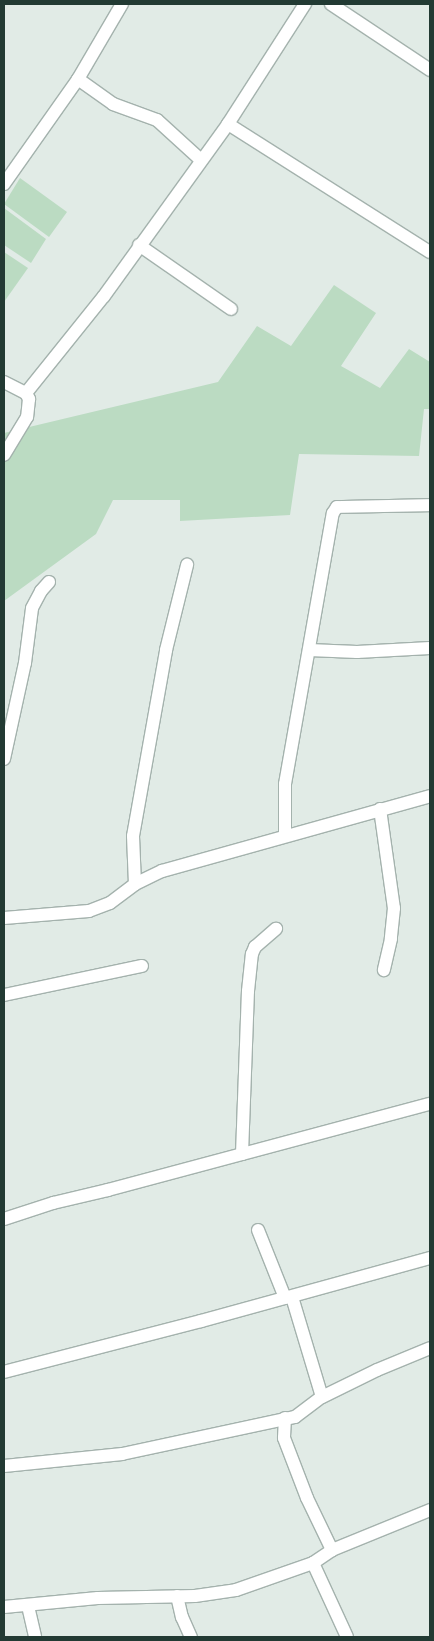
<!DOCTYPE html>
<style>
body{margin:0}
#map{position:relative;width:434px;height:1641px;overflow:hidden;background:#e1ebe6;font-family:"Fira Sans Condensed",sans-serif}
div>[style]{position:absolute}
.green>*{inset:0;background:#bbdbc2}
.roads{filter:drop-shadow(1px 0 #a4b2ad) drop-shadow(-1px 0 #a4b2ad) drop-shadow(0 1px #a4b2ad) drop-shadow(0 -1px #a4b2ad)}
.street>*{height:12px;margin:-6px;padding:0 6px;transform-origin:6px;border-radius:6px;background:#fff}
span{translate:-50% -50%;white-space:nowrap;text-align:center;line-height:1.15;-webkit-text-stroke:4.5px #f1f7f4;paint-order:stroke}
.frame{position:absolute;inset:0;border:5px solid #223a33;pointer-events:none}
</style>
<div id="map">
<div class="green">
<i style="clip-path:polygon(20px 178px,67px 212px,49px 237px,4px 204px)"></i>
<i style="clip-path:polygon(4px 208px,46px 239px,31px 263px,4px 245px)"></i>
<i style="clip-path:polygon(4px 252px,28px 268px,4px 302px)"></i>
<i style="clip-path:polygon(334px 285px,376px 313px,341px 366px,380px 388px,409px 349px,430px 362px,430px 409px,424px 409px,419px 456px,299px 454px,290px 515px,180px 521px,180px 500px,113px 500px,96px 534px,4px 601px,4px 433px,218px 382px,257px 326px,291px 346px)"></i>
</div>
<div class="roads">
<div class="street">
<i style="left:331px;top:4px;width:119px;rotate:33.7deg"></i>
<i style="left:78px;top:79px;width:43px;rotate:35.5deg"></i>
<i style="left:113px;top:104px;width:47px;rotate:20deg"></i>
<i style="left:157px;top:120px;width:59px;rotate:42.3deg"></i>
<i style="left:228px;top:124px;width:239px;rotate:32.4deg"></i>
<i style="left:4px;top:184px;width:128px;rotate:-54.8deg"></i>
<i style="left:78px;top:79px;width:87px;rotate:-59.6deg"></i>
<i style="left:139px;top:245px;width:112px;rotate:34.8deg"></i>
<i style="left:4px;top:382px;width:25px;rotate:27deg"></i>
<i style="left:26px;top:393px;width:7px;rotate:63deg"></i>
<i style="left:29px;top:399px;width:18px;rotate:96deg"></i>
<i style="left:27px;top:417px;width:44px;rotate:121.2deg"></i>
<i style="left:26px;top:393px;width:124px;rotate:-51.2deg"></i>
<i style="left:104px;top:296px;width:212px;rotate:-54.2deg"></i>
<i style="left:228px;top:124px;width:143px;rotate:-57.3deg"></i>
<i style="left:309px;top:650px;width:48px;rotate:2.4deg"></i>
<i style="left:357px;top:652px;width:73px;rotate:-3.1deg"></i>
<i style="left:4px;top:759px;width:98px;rotate:-77.7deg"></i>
<i style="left:25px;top:663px;width:55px;rotate:-82.7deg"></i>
<i style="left:32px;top:608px;width:19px;rotate:-62deg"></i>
<i style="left:41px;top:591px;width:12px;rotate:-48deg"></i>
<i style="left:380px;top:809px;width:100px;rotate:82deg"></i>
<i style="left:394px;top:908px;width:31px;rotate:96deg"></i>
<i style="left:391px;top:939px;width:32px;rotate:103deg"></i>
<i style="left:285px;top:836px;width:52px;rotate:-90deg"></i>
<i style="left:285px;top:784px;width:275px;rotate:-80deg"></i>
<i style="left:333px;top:513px;width:7px;rotate:-56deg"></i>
<i style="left:337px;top:507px;width:93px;rotate:-1.2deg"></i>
<i style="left:135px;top:884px;width:48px;rotate:-92.4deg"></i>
<i style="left:133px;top:836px;width:189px;rotate:-79.9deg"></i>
<i style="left:166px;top:650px;width:88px;rotate:-76.1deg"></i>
<i style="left:4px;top:918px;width:85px;rotate:-4.7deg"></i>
<i style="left:89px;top:911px;width:22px;rotate:-21deg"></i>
<i style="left:110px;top:903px;width:31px;rotate:-37deg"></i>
<i style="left:135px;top:884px;width:30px;rotate:-26deg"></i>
<i style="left:162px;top:871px;width:278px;rotate:-15.6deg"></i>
<i style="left:4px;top:995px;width:141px;rotate:-11.9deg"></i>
<i style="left:242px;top:1154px;width:163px;rotate:-87.9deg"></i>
<i style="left:248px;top:991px;width:37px;rotate:-84deg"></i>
<i style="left:252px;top:954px;width:8px;rotate:-67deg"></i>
<i style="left:255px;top:947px;width:28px;rotate:-41deg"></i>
<i style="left:4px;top:1219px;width:52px;rotate:-18.1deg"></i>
<i style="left:53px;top:1203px;width:57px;rotate:-13.3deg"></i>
<i style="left:108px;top:1190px;width:333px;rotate:-15deg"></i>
<i style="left:258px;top:1230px;width:73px;rotate:68.3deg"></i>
<i style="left:292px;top:1297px;width:104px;rotate:73.3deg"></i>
<i style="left:4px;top:1372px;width:203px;rotate:-14.5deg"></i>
<i style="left:201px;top:1321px;width:238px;rotate:-15.4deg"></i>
<i style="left:285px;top:1418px;width:20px;rotate:93deg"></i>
<i style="left:284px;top:1438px;width:64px;rotate:69deg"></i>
<i style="left:307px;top:1498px;width:58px;rotate:64.3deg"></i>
<i style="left:4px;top:1466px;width:119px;rotate:-5.8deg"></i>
<i style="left:122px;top:1454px;width:177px;rotate:-12.1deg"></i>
<i style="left:295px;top:1417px;width:34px;rotate:-37deg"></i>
<i style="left:322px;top:1397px;width:61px;rotate:-26.1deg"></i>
<i style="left:377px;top:1370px;width:57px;rotate:-22.5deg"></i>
<i style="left:313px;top:1563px;width:81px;rotate:65.3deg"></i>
<i style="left:177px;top:1596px;width:22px;rotate:77deg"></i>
<i style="left:182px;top:1617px;width:22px;rotate:66deg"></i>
<i style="left:28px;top:1606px;width:32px;rotate:77deg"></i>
<i style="left:4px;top:1607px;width:94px;rotate:-5.5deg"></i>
<i style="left:98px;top:1598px;width:97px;rotate:-1.2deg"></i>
<i style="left:195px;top:1596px;width:41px;rotate:-8.3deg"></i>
<i style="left:236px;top:1590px;width:82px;rotate:-19.3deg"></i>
<i style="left:313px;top:1563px;width:23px;rotate:-34deg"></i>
<i style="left:332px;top:1550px;width:106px;rotate:-22.2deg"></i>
</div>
</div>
<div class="frame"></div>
</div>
